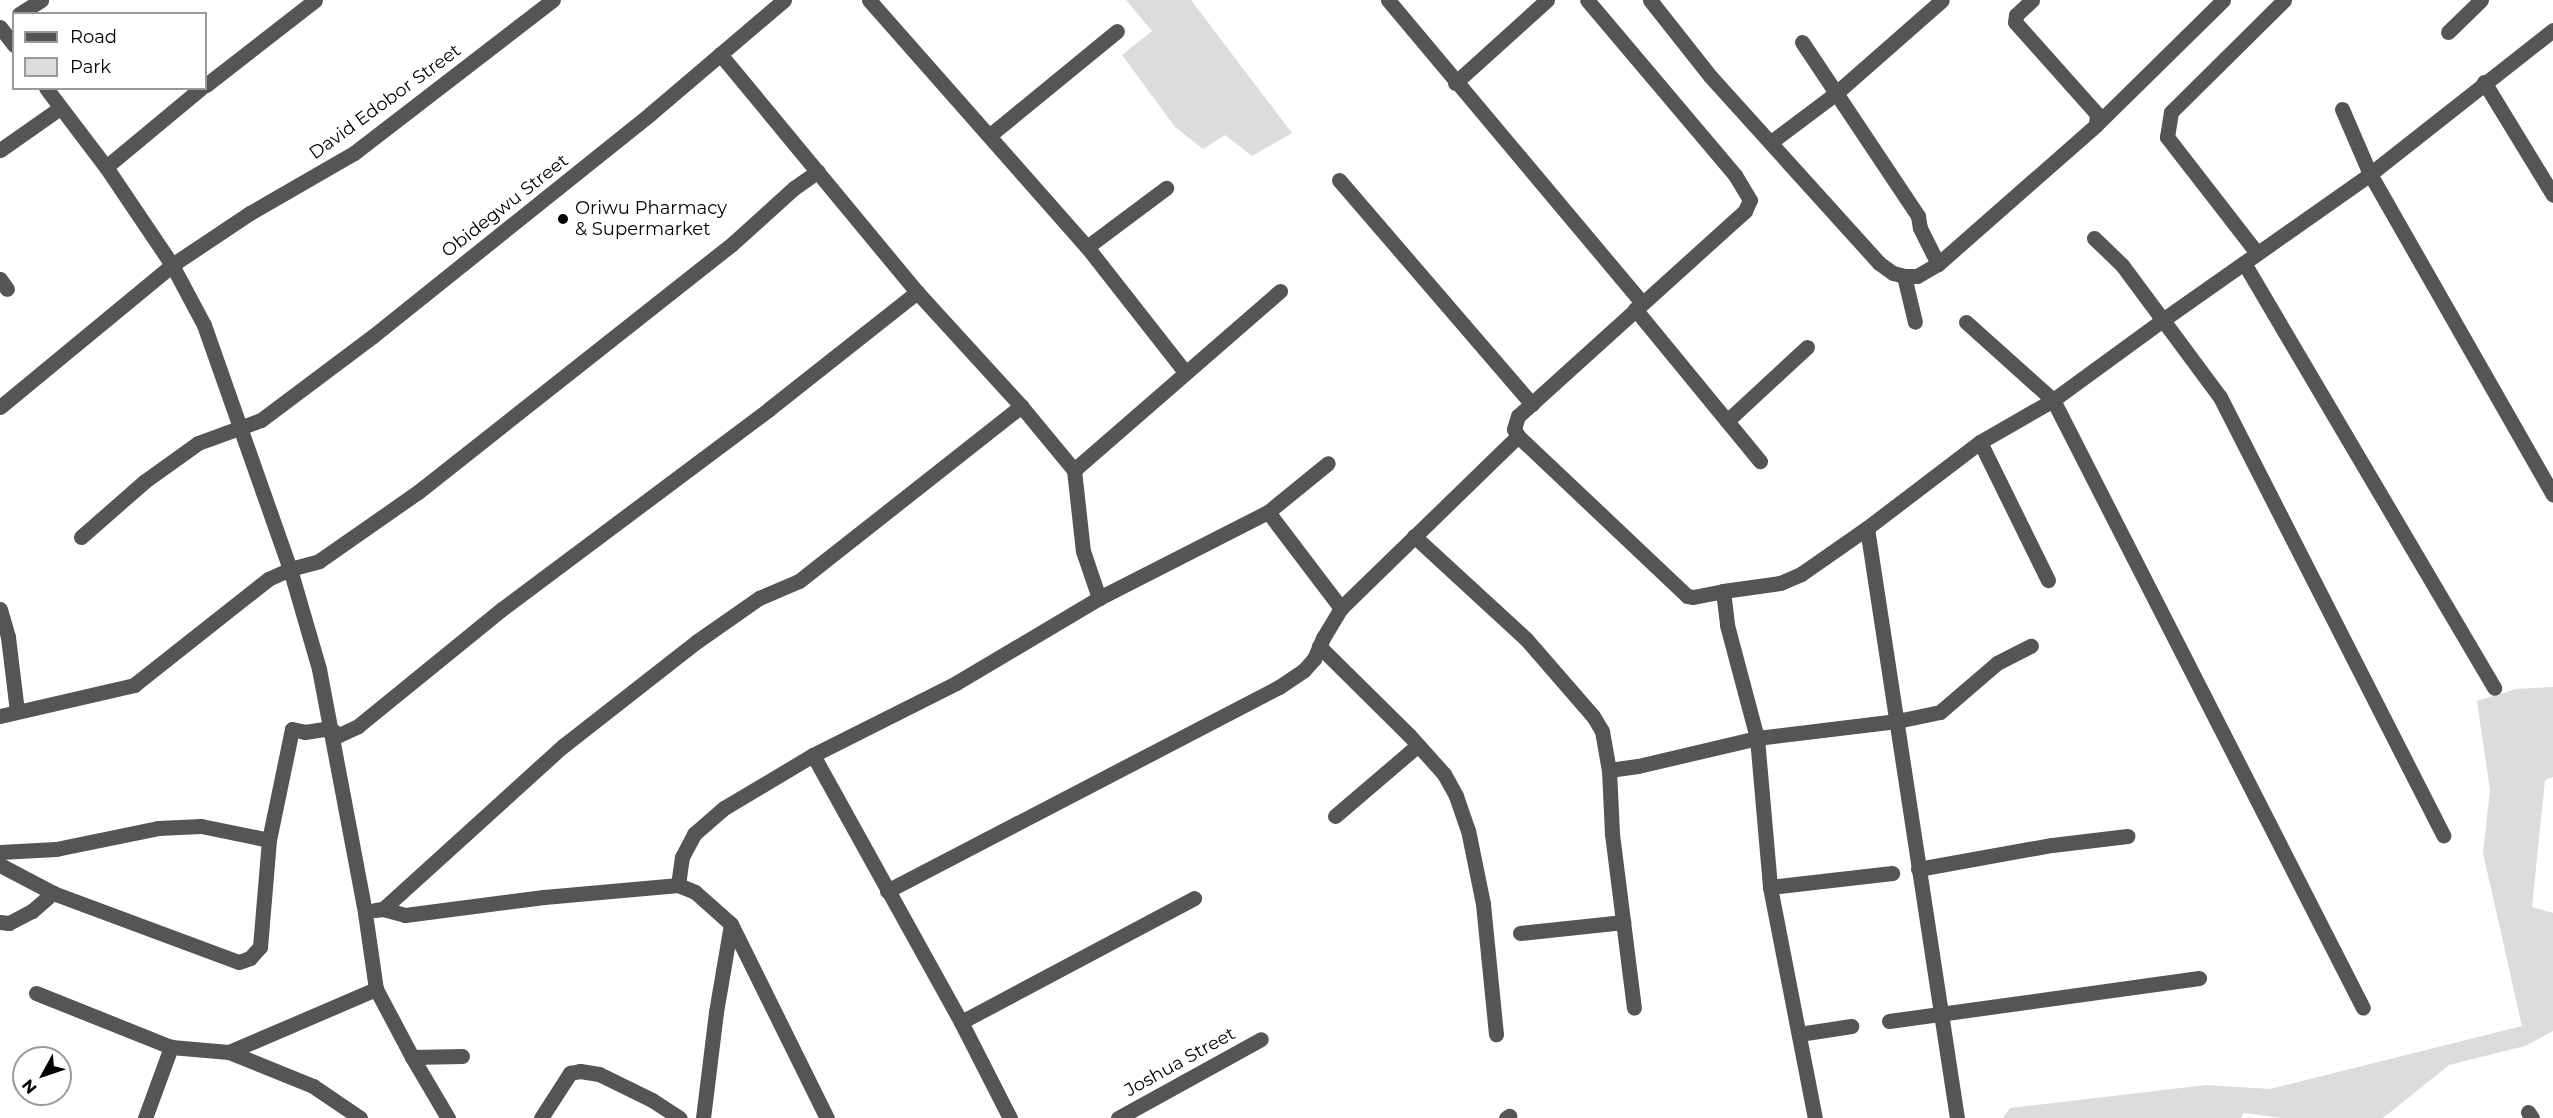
<!DOCTYPE html>
<style>
body{margin:0}
#map{position:relative;width:2553px;height:1118px;overflow:hidden;background:#fff;font-family:Montserrat,sans-serif}
div>[style]{position:absolute}
.green>*{inset:0;background:#dcdcdc}
.minor>*{height:15px;margin:-7.5px;padding:0 7.5px;transform-origin:7.5px;border-radius:7.5px;background:#555}
.dots>*{width:16px;height:16px;translate:-50% -50%;box-sizing:border-box;border:3px solid #fff;border-radius:50%}
span{translate:-50% -50%;white-space:nowrap;text-align:center;line-height:1.15;-webkit-text-stroke:4.5px #fff;paint-order:stroke}
.street-label{font-size:18px;color:#000}
.poi-label{font-size:18px;color:#000}
.left{translate:0 -50%;text-align:left}
.legend{position:absolute;left:12px;top:12px;width:195px;height:78px;box-sizing:border-box;background:#fff;border:2px solid #999;margin:0;padding:8px 10px;list-style:none;font-size:18px;color:#000}
.legend li{display:flex;align-items:center;gap:12px;height:30px}
.legend b{width:30px;border:2px solid #999}
.north{position:absolute;left:12px;top:1046px;width:60px;height:60px;box-sizing:border-box;background:#fff;border:2px solid #999;border-radius:50%;rotate:230deg;font-size:16px;font-weight:700;line-height:24px;text-align:center;color:#000}
.north::after{content:'';display:block;margin:auto;width:21px;height:27px;background:#000;clip-path:polygon(50% 0,100% 100%,50% 72%,0 100%)}
</style>
<div id="map">
<div class="green">
<i style="clip-path:polygon(1126px 0,1191px 0,1292px 133px,1252px 156px,1225px 135px,1203px 149px,1175px 127px,1122px 55px,1152px 31px)"></i>
<i style="clip-path:polygon(2553px 687px,2553px 777px,2545px 780px,2532px 907px,2553px 913px,2553px 1031px,2525px 1046px,2449px 1065px,2383px 1118px,2281px 1118px,2244px 1113px,2241px 1118px,2003px 1118px,2010px 1108px,2206px 1085px,2270px 1089px,2522px 1026px,2483px 853px,2490px 790px,2477px 701px,2516px 689px)"></i>
</div>
<div class="minor">
<i style="left:869px;top:0;width:329px;rotate:48.6deg"></i>
<i style="left:1087px;top:247px;width:159px;rotate:51.9deg"></i>
<i style="left:1388px;top:0;width:395px;rotate:50deg"></i>
<i style="left:1650px;top:0;width:97px;rotate:51.7deg"></i>
<i style="left:1710px;top:76px;width:252px;rotate:47.9deg"></i>
<i style="left:1879px;top:263px;width:17px;rotate:36deg"></i>
<i style="left:1893px;top:273px;width:11px;rotate:15deg"></i>
<i style="left:1904px;top:276px;width:13px"></i>
<i style="left:1917px;top:276px;width:24px;rotate:-30deg"></i>
<i style="left:1938px;top:264px;width:210px;rotate:-41.3deg"></i>
<i style="left:2096px;top:125px;width:11px;rotate:-85deg"></i>
<i style="left:2097px;top:114px;width:123px;rotate:-131.7deg"></i>
<i style="left:2015px;top:22px;width:7px;rotate:-82deg"></i>
<i style="left:2016px;top:15px;width:22px;rotate:-43deg"></i>
<i style="left:19px;top:14px;width:26px;rotate:-32deg"></i>
<i style="left:0;top:27px;width:23px;rotate:52deg"></i>
<i style="left:2448px;top:32px;width:46px;rotate:-44.1deg"></i>
<i style="left:1802px;top:42px;width:209px;rotate:56.3deg"></i>
<i style="left:1918px;top:216px;width:12px;rotate:81deg"></i>
<i style="left:1920px;top:228px;width:40px;rotate:63.4deg"></i>
<i style="left:720px;top:54px;width:309px;rotate:50.4deg"></i>
<i style="left:917px;top:292px;width:154px;rotate:47.6deg"></i>
<i style="left:1021px;top:406px;width:83px;rotate:50.4deg"></i>
<i style="left:1074px;top:470px;width:81px;rotate:83.7deg"></i>
<i style="left:1083px;top:551px;width:50px;rotate:71.2deg"></i>
<i style="left:2484px;top:82px;width:132px;rotate:58.6deg"></i>
<i style="left:1455px;top:83px;width:124px;rotate:-42.1deg"></i>
<i style="left:206px;top:85px;width:138px;rotate:-37.9deg"></i>
<i style="left:46px;top:88px;width:99px;rotate:52.8deg"></i>
<i style="left:106px;top:167px;width:118px;rotate:56deg"></i>
<i style="left:172px;top:265px;width:68px;rotate:61.9deg"></i>
<i style="left:204px;top:325px;width:259px;rotate:70.6deg"></i>
<i style="left:290px;top:569px;width:104px;rotate:73.8deg"></i>
<i style="left:319px;top:669px;width:248px;rotate:79.3deg"></i>
<i style="left:365px;top:913px;width:77px;rotate:81.8deg"></i>
<i style="left:376px;top:989px;width:77px;rotate:62.1deg"></i>
<i style="left:412px;top:1057px;width:71px;rotate:59.5deg"></i>
<i style="left:2342px;top:109px;width:71px;rotate:66.7deg"></i>
<i style="left:2370px;top:174px;width:369px;rotate:60.3deg"></i>
<i style="left:2096px;top:125px;width:178px;rotate:-44.5deg"></i>
<i style="left:990px;top:135px;width:164px;rotate:-39.3deg"></i>
<i style="left:1771px;top:142px;width:80px;rotate:-36.9deg"></i>
<i style="left:1835px;top:94px;width:142px;rotate:-41.3deg"></i>
<i style="left:0;top:150px;width:73px;rotate:-35deg"></i>
<i style="left:106px;top:167px;width:124px;rotate:-39.7deg"></i>
<i style="left:1339px;top:180px;width:296px;rotate:49.3deg"></i>
<i style="left:2094px;top:238px;width:39px;rotate:44deg"></i>
<i style="left:2122px;top:265px;width:164px;rotate:53.4deg"></i>
<i style="left:2220px;top:397px;width:492px;rotate:63deg"></i>
<i style="left:1087px;top:247px;width:99px;rotate:-36.8deg"></i>
<i style="left:2257px;top:253px;width:147px;rotate:-127.8deg"></i>
<i style="left:2167px;top:137px;width:25px;rotate:-81deg"></i>
<i style="left:2171px;top:112px;width:159px;rotate:-44.7deg"></i>
<i style="left:2244px;top:263px;width:493px;rotate:59.5deg"></i>
<i style="left:1904px;top:276px;width:47px;rotate:76.6deg"></i>
<i style="left:0;top:279px;width:12px;rotate:55deg"></i>
<i style="left:1635px;top:309px;width:197px;rotate:50.6deg"></i>
<i style="left:1966px;top:322px;width:117px;rotate:41.9deg"></i>
<i style="left:2053px;top:400px;width:682px;rotate:62.98deg"></i>
<i style="left:0;top:407px;width:223px;rotate:-39.5deg"></i>
<i style="left:172px;top:265px;width:94px;rotate:-33.7deg"></i>
<i style="left:250px;top:213px;width:120px;rotate:-30deg"></i>
<i style="left:354px;top:153px;width:251px;rotate:-37.6deg"></i>
<i style="left:1727px;top:421px;width:109px;rotate:-42.8deg"></i>
<i style="left:1518px;top:436px;width:233px;rotate:43.4deg"></i>
<i style="left:1687px;top:596px;width:6px;rotate:9deg"></i>
<i style="left:1693px;top:597px;width:31px;rotate:-11deg"></i>
<i style="left:1723px;top:591px;width:34px;rotate:83deg"></i>
<i style="left:1727px;top:625px;width:117px;rotate:75.1deg"></i>
<i style="left:1757px;top:738px;width:150px;rotate:85deg"></i>
<i style="left:1770px;top:887px;width:235px;rotate:79deg"></i>
<i style="left:1980px;top:442px;width:154px;rotate:63.8deg"></i>
<i style="left:1074px;top:470px;width:273px;rotate:-41deg"></i>
<i style="left:1268px;top:512px;width:121px;rotate:52.8deg"></i>
<i style="left:1867px;top:528px;width:597px;rotate:81.33deg"></i>
<i style="left:1414px;top:536px;width:152px;rotate:42.6deg"></i>
<i style="left:1526px;top:639px;width:102px;rotate:49deg"></i>
<i style="left:1593px;top:716px;width:17px;rotate:59deg"></i>
<i style="left:1602px;top:731px;width:40px;rotate:80deg"></i>
<i style="left:1609px;top:770px;width:29px;rotate:-8deg"></i>
<i style="left:1638px;top:766px;width:122px;rotate:-13.2deg"></i>
<i style="left:1757px;top:738px;width:141px;rotate:-6.9deg"></i>
<i style="left:1897px;top:721px;width:44px;rotate:-11.8deg"></i>
<i style="left:1940px;top:712px;width:75px;rotate:-40.7deg"></i>
<i style="left:1997px;top:663px;width:38px;rotate:-27deg"></i>
<i style="left:81px;top:537px;width:85px;rotate:-41.2deg"></i>
<i style="left:145px;top:481px;width:65px;rotate:-35.6deg"></i>
<i style="left:198px;top:443px;width:67px;rotate:-20.1deg"></i>
<i style="left:261px;top:420px;width:140px;rotate:-36.9deg"></i>
<i style="left:373px;top:336px;width:355px;rotate:-38.7deg"></i>
<i style="left:650px;top:114px;width:176px;rotate:-40.4deg"></i>
<i style="left:1723px;top:591px;width:58px;rotate:-8deg"></i>
<i style="left:1780px;top:583px;width:23px;rotate:-23deg"></i>
<i style="left:1801px;top:574px;width:80px;rotate:-34.9deg"></i>
<i style="left:1867px;top:528px;width:142px;rotate:-37.3deg"></i>
<i style="left:1980px;top:442px;width:84px;rotate:-29.9deg"></i>
<i style="left:2053px;top:400px;width:137px;rotate:-36.1deg"></i>
<i style="left:2164px;top:319px;width:252px;rotate:-35.1deg"></i>
<i style="left:2370px;top:174px;width:233px;rotate:-38.2deg"></i>
<i style="left:0;top:609px;width:29px;rotate:74deg"></i>
<i style="left:8px;top:637px;width:75px;rotate:83.1deg"></i>
<i style="left:1319px;top:646px;width:127px;rotate:44.7deg"></i>
<i style="left:1409px;top:735px;width:52px;rotate:48.1deg"></i>
<i style="left:1444px;top:774px;width:25px;rotate:61deg"></i>
<i style="left:1456px;top:796px;width:36px;rotate:71deg"></i>
<i style="left:1468px;top:830px;width:76px;rotate:78.5deg"></i>
<i style="left:1483px;top:904px;width:131px;rotate:84.3deg"></i>
<i style="left:0;top:716px;width:138px;rotate:-13deg"></i>
<i style="left:134px;top:685px;width:171px;rotate:-38.3deg"></i>
<i style="left:268px;top:579px;width:24px;rotate:-24deg"></i>
<i style="left:290px;top:569px;width:30px;rotate:-15deg"></i>
<i style="left:319px;top:561px;width:121px;rotate:-34.9deg"></i>
<i style="left:418px;top:492px;width:400px;rotate:-38.3deg"></i>
<i style="left:732px;top:244px;width:84px;rotate:-42.1deg"></i>
<i style="left:794px;top:188px;width:29px;rotate:-35deg"></i>
<i style="left:813px;top:755px;width:305px;rotate:61deg"></i>
<i style="left:961px;top:1022px;width:108px;rotate:63deg"></i>
<i style="left:1609px;top:770px;width:64px;rotate:87.3deg"></i>
<i style="left:1612px;top:834px;width:175px;rotate:82.8deg"></i>
<i style="left:1335px;top:816px;width:109px;rotate:-40.5deg"></i>
<i style="left:0;top:852px;width:56px;rotate:-3.1deg"></i>
<i style="left:56px;top:849px;width:104px;rotate:-11.6deg"></i>
<i style="left:158px;top:828px;width:43px;rotate:-2.7deg"></i>
<i style="left:201px;top:826px;width:69px;rotate:11.6deg"></i>
<i style="left:269px;top:840px;width:113px;rotate:-78.3deg"></i>
<i style="left:292px;top:729px;width:13px;rotate:13deg"></i>
<i style="left:305px;top:732px;width:24px;rotate:-9deg"></i>
<i style="left:329px;top:728px;width:12px;rotate:35deg"></i>
<i style="left:339px;top:735px;width:21px;rotate:-25deg"></i>
<i style="left:358px;top:726px;width:186px;rotate:-39.1deg"></i>
<i style="left:502px;top:609px;width:334px;rotate:-36.8deg"></i>
<i style="left:769px;top:409px;width:189px;rotate:-38.3deg"></i>
<i style="left:0;top:865px;width:60px;rotate:27.8deg"></i>
<i style="left:53px;top:893px;width:198px;rotate:20.4deg"></i>
<i style="left:239px;top:962px;width:12px;rotate:-20deg"></i>
<i style="left:250px;top:958px;width:15px;rotate:-48deg"></i>
<i style="left:260px;top:947px;width:107px;rotate:-85.2deg"></i>
<i style="left:1918px;top:869px;width:136px;rotate:-10.2deg"></i>
<i style="left:2052px;top:845px;width:76px;rotate:-6.8deg"></i>
<i style="left:678px;top:885px;width:28px;rotate:-82deg"></i>
<i style="left:682px;top:857px;width:26px;rotate:-62deg"></i>
<i style="left:694px;top:834px;width:40px;rotate:-41deg"></i>
<i style="left:724px;top:808px;width:104px;rotate:-30.8deg"></i>
<i style="left:813px;top:755px;width:160px;rotate:-26.7deg"></i>
<i style="left:956px;top:683px;width:166px;rotate:-30.7deg"></i>
<i style="left:1099px;top:598px;width:190px;rotate:-27deg"></i>
<i style="left:1268px;top:512px;width:77px;rotate:-39.2deg"></i>
<i style="left:1770px;top:887px;width:123px;rotate:-6.5deg"></i>
<i style="left:887px;top:891px;width:442px;rotate:-27.5deg"></i>
<i style="left:1279px;top:687px;width:30px;rotate:-34deg"></i>
<i style="left:1304px;top:670px;width:15px;rotate:-48deg"></i>
<i style="left:1314px;top:659px;width:23px;rotate:-67deg"></i>
<i style="left:1323px;top:638px;width:35px;rotate:-59deg"></i>
<i style="left:1341px;top:608px;width:247px;rotate:-44.2deg"></i>
<i style="left:1518px;top:436px;width:8px;rotate:-120deg"></i>
<i style="left:1514px;top:429px;width:14px;rotate:-73deg"></i>
<i style="left:1518px;top:416px;width:306px;rotate:-42.1deg"></i>
<i style="left:1745px;top:211px;width:12px;rotate:-66deg"></i>
<i style="left:1750px;top:200px;width:29px;rotate:-121deg"></i>
<i style="left:1735px;top:175px;width:229px;rotate:-130.2deg"></i>
<i style="left:383px;top:909px;width:243px;rotate:-42.2deg"></i>
<i style="left:563px;top:746px;width:169px;rotate:-38deg"></i>
<i style="left:696px;top:642px;width:77px;rotate:-34.9deg"></i>
<i style="left:759px;top:598px;width:43px;rotate:-23deg"></i>
<i style="left:799px;top:581px;width:283px;rotate:-38.2deg"></i>
<i style="left:375px;top:910px;width:8px;rotate:-7deg"></i>
<i style="left:383px;top:909px;width:23px;rotate:15deg"></i>
<i style="left:405px;top:915px;width:140px;rotate:-7.4deg"></i>
<i style="left:544px;top:897px;width:135px;rotate:-5.1deg"></i>
<i style="left:678px;top:885px;width:18px;rotate:22deg"></i>
<i style="left:695px;top:892px;width:48px;rotate:41.6deg"></i>
<i style="left:731px;top:924px;width:216px;rotate:63.7deg"></i>
<i style="left:0;top:922px;width:9px;rotate:6deg"></i>
<i style="left:9px;top:923px;width:26px;rotate:-28deg"></i>
<i style="left:32px;top:911px;width:28px;rotate:-41deg"></i>
<i style="left:1520px;top:933px;width:104px;rotate:-6.1deg"></i>
<i style="left:36px;top:993px;width:145px;rotate:21.8deg"></i>
<i style="left:1889px;top:1021px;width:313px;rotate:-7.9deg"></i>
<i style="left:961px;top:1022px;width:264px;rotate:-28deg"></i>
<i style="left:1799px;top:1034px;width:53px;rotate:-8.7deg"></i>
<i style="left:229px;top:1052px;width:91px;rotate:22deg"></i>
<i style="left:313px;top:1086px;width:57px;rotate:34.2deg"></i>
<i style="left:412px;top:1057px;width:50px;rotate:-1.1deg"></i>
<i style="left:2528px;top:1112px;width:7px;rotate:56deg"></i>
<i style="left:145px;top:1118px;width:76px;rotate:-69.9deg"></i>
<i style="left:171px;top:1047px;width:58px;rotate:4.9deg"></i>
<i style="left:229px;top:1052px;width:160px;rotate:-23.2deg"></i>
<i style="left:541px;top:1118px;width:54px;rotate:-57.2deg"></i>
<i style="left:570px;top:1073px;width:10px;rotate:-11deg"></i>
<i style="left:580px;top:1071px;width:19px;rotate:9deg"></i>
<i style="left:599px;top:1074px;width:59px;rotate:26.1deg"></i>
<i style="left:652px;top:1100px;width:33px;rotate:33deg"></i>
<i style="left:703px;top:1118px;width:107px;rotate:-83deg"></i>
<i style="left:716px;top:1012px;width:89px;rotate:-80.3deg"></i>
<i style="left:1118px;top:1118px;width:163px;rotate:-28.9deg"></i>
<i style="left:1506px;top:1118px;width:4px;rotate:-34deg"></i>
</div>
<div class="dots">
<i style="left:563px;top:219px;background:#000"></i>
</div>
<div class="street-label">
<span style="left:385px;top:102px;rotate:-36deg">David Edobor Street</span>
<span style="left:505px;top:206px;rotate:-38deg">Obidegwu Street</span>
<span style="left:1180px;top:1062px;rotate:-29deg">Joshua Street</span>
</div>
<div class="poi-label">
<span class="left" style="left:575px;top:219px">Oriwu Pharmacy<br>&amp; Supermarket</span>
</div>
<ul class="legend">
<li><b style="height:8px;background:#555"></b>Road</li>
<li><b style="height:16px;background:#dcdcdc"></b>Park</li>
</ul>
<div class="north">N</div>
</div>
